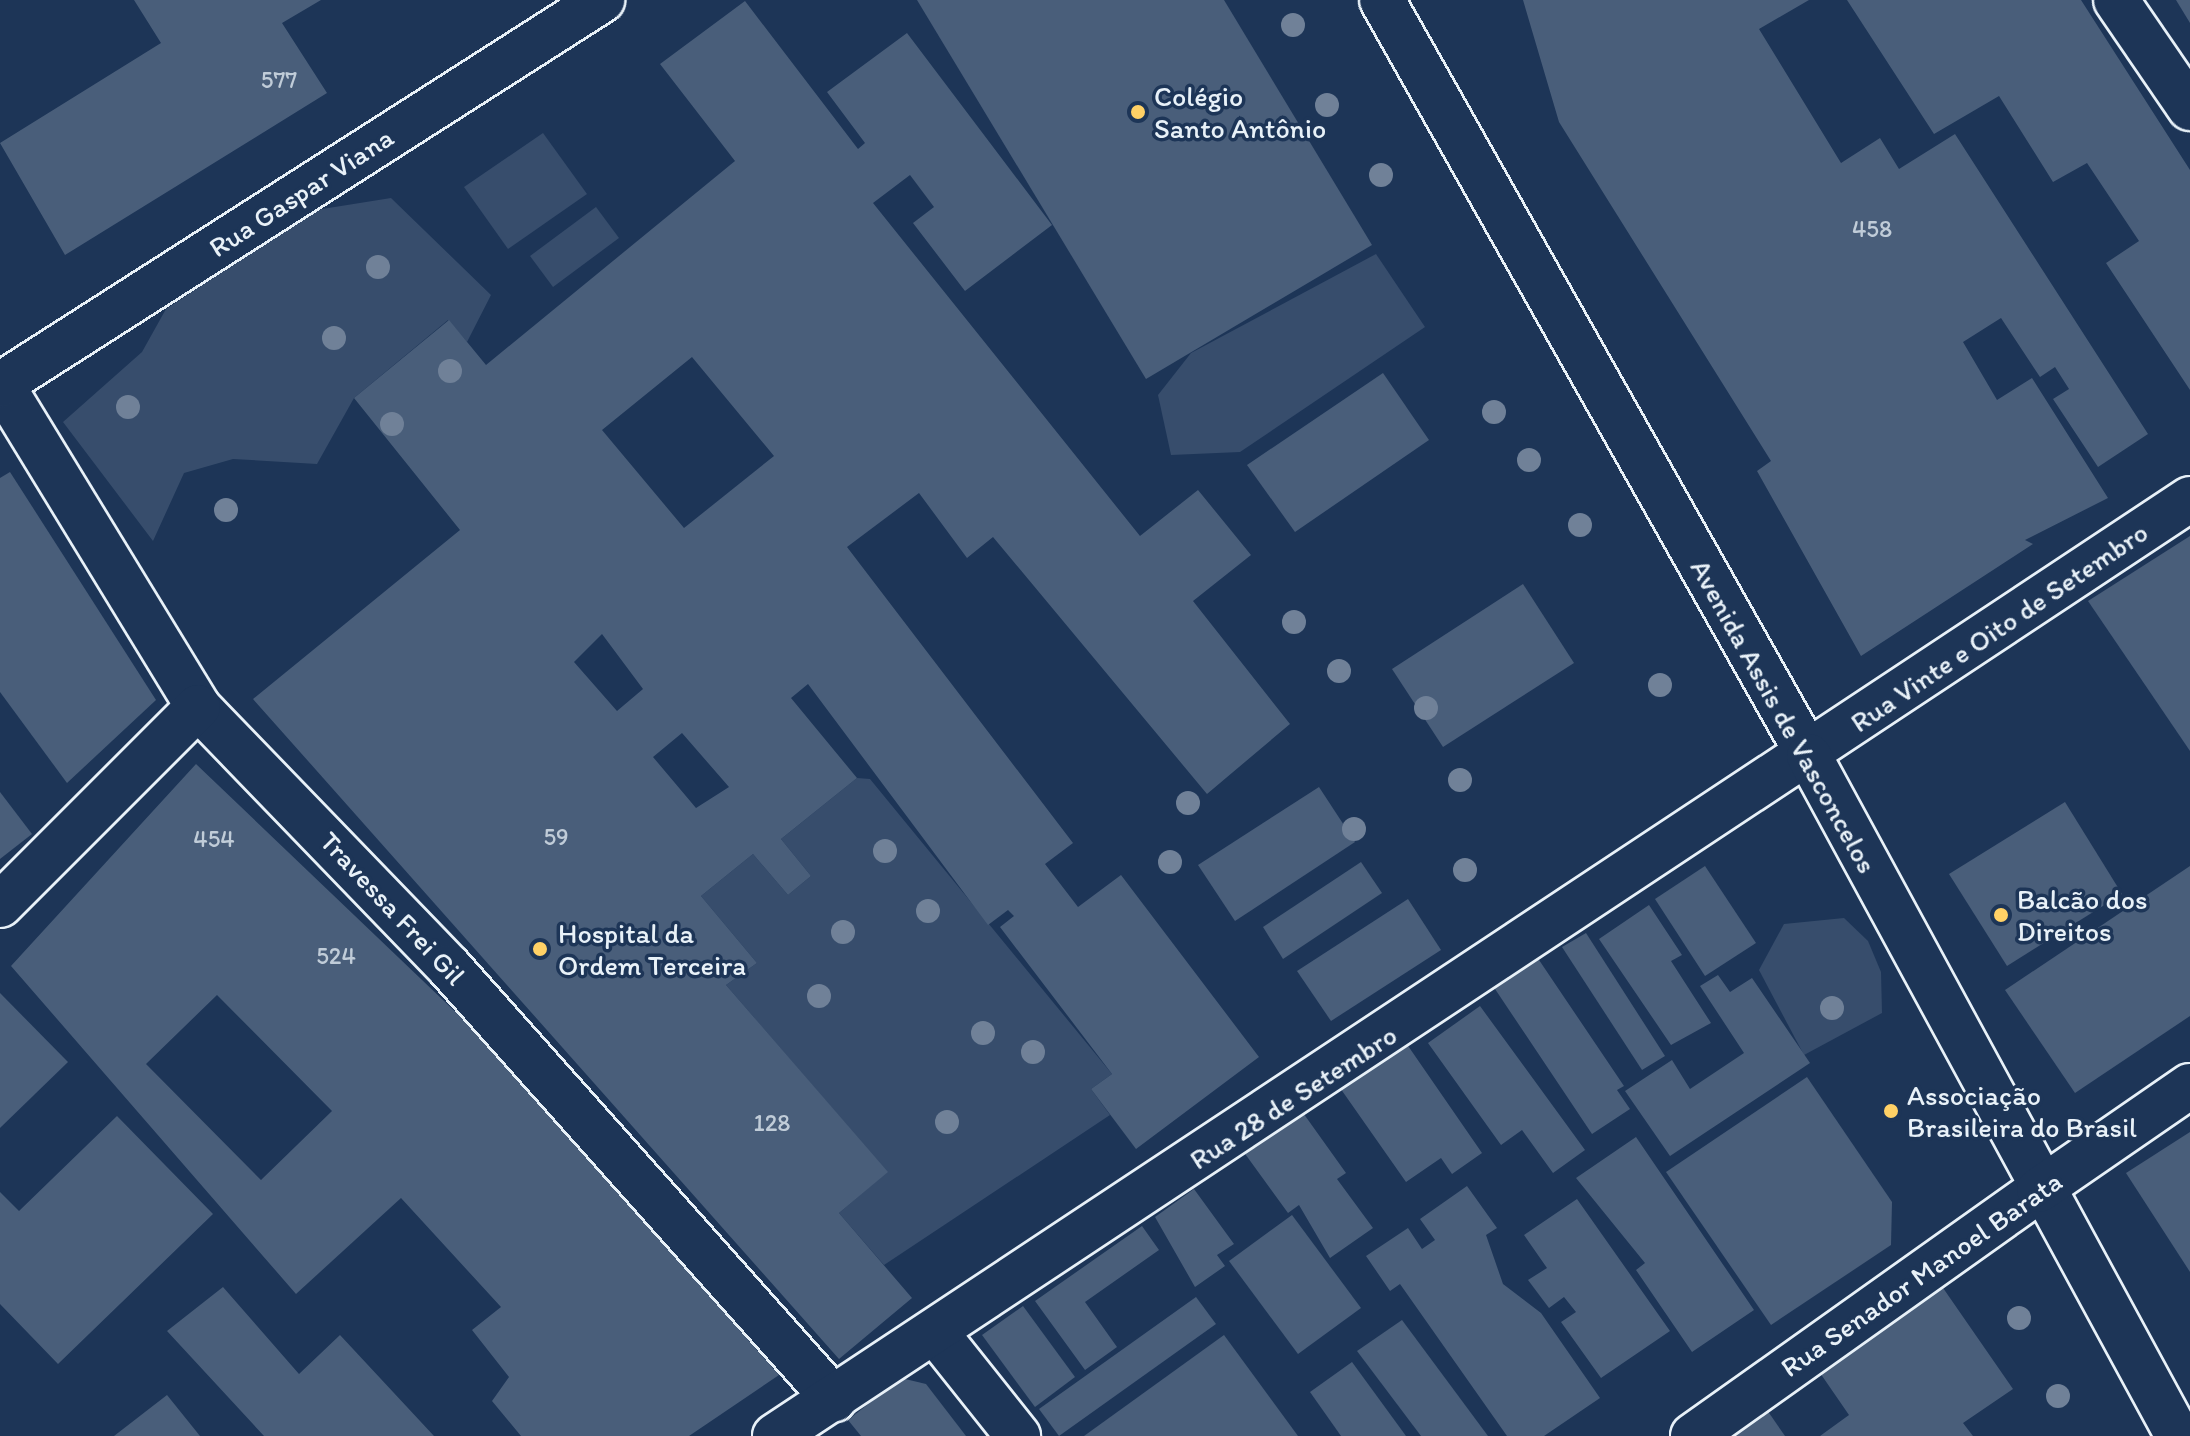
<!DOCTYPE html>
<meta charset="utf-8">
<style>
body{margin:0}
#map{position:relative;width:2190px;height:1436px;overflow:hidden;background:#1d3557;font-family:Itim,sans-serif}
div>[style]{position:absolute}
.green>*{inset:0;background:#374d6c}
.building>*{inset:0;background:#495e7a}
.roads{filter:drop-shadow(2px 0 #e8f1f8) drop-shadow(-2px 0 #e8f1f8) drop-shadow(0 2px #e8f1f8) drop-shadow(0 -2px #e8f1f8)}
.street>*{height:44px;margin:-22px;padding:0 22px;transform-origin:22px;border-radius:22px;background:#1d3557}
.secondary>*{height:44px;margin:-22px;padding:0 22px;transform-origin:22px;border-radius:22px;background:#1d3557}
.primary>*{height:44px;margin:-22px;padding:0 22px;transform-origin:22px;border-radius:22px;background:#1d3557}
.trees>*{width:24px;height:24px;margin:-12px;border-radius:50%;background:#708198}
.dots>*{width:22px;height:22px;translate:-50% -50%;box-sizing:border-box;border:4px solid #1d3557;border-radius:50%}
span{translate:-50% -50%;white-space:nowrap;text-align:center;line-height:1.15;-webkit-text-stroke:7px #1d3557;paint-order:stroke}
.number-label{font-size:24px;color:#c0ccd8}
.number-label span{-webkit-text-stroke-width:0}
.poi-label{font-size:28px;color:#e8f1f8}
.left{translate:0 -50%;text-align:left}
.street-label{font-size:28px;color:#e8f1f8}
</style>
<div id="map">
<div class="green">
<i style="clip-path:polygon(543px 133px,587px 194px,508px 249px,464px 187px)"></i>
<i style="clip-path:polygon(391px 198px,491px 295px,467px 342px,448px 320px,354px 398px,317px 464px,233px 459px,184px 473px,153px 541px,63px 422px,142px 352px,166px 309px,316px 210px)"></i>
<i style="clip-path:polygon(596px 207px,619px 238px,553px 287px,530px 256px)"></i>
<i style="clip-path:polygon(1376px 254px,1425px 327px,1240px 452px,1171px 455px,1158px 395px,1191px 353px)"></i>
<i style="clip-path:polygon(857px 778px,870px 779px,1112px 1074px,1091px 1089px,1110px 1115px,884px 1265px,839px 1213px,887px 1172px,726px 985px,757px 963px,701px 896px,753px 854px,788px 895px,811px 876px,781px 839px)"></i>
<i style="clip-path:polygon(1844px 918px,1868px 941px,1881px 972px,1882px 1013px,1804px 1055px,1759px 970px,1784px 924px)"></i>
</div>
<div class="building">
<i style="clip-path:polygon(134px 0,321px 0,282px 23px,327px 93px,65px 255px,0 143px,161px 43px)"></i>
<i style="clip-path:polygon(917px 0,1224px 0,1372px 245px,1146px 379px)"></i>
<i style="clip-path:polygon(1523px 0,1809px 0,1759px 29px,1841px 163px,1880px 138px,1899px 169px,1955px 134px,2148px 434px,2098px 467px,2053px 399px,2069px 389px,2055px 367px,2040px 377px,2001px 318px,1963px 342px,1997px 400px,2032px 378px,2108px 498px,2025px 540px,2033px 544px,1861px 656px,1757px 471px,1771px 461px,1559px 122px)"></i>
<i style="clip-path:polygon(1847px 0,2081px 0,2190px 170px,2190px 390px,2106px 263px,2139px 241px,2087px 163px,2053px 182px,1999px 96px,1934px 134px)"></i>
<i style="clip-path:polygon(2176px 0,2190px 0,2190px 23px)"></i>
<i style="clip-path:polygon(evenodd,745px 1px,858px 149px,865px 143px,827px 92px,907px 33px,1052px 225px,965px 291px,913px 223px,934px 207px,910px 175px,873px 203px,1140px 536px,1198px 490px,1251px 555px,1193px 601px,1290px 724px,1207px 794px,993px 537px,967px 558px,919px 493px,847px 547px,1073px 843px,1045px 864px,1078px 907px,1121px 875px,1259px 1057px,1136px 1149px,1091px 1089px,1112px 1074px,1000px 927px,1014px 916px,1008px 910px,988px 925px,808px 684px,791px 698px,857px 778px,781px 839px,811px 876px,788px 895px,753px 854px,701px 896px,757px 963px,726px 985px,888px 1172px,839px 1213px,912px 1298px,839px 1359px,253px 699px,460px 530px,354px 398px,449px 320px,486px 365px,735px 161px,660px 64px,745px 1px,692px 357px,774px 456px,684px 528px,602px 430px,692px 357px,745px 1px,602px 634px,643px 689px,617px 711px,574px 662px,602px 634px,745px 1px,682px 733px,729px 787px,696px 808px,653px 757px,682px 733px)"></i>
<i style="clip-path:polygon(1383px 373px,1429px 440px,1295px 532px,1247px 465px)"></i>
<i style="clip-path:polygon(10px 472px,156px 700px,67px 783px,0 692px,0 478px)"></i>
<i style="clip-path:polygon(2190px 536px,2190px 751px,2088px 601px)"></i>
<i style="clip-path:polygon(1523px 584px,1574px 663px,1443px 747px,1392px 669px)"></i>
<i style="clip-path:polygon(evenodd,196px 764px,488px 1043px,779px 1375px,689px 1436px,521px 1436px,492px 1401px,509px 1377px,472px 1330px,501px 1307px,401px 1198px,296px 1294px,11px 966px,196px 764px,217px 995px,332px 1111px,261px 1180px,146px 1064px,217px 995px)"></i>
<i style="clip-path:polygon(1319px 787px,1355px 842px,1235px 921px,1198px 865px)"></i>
<i style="clip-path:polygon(0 792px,32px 834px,0 859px)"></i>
<i style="clip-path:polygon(2065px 802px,2122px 894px,2007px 966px,1949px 874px)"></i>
<i style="clip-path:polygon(1361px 862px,1382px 893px,1283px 959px,1263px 927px)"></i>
<i style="clip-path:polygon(1705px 866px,1756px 943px,1705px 976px,1655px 899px)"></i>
<i style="clip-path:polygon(2190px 866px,2190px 1016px,2075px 1093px,2005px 990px)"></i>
<i style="clip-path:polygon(1408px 899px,1441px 950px,1331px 1021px,1297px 971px)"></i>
<i style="clip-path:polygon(1649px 905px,1682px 955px,1671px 961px,1711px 1023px,1671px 1045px,1599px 939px)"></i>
<i style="clip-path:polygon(1586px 933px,1665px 1056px,1642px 1070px,1562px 947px)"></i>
<i style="clip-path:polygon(1537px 957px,1624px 1086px,1617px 1090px,1630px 1109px,1592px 1134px,1493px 986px)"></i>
<i style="clip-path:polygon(1718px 975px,1730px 992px,1752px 978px,1810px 1063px,1670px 1156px,1625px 1091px,1672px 1060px,1690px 1089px,1744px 1053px,1700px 986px)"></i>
<i style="clip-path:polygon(0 993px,68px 1062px,0 1128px)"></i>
<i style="clip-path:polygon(1480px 1006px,1585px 1150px,1553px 1173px,1522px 1130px,1501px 1145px,1428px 1043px)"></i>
<i style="clip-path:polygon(1404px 1040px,1482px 1153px,1452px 1174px,1441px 1158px,1406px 1182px,1338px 1085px)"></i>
<i style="clip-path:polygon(1807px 1077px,1892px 1202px,1891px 1245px,1771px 1325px,1666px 1172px)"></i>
<i style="clip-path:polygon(1301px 1110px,1346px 1173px,1337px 1179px,1373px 1228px,1330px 1258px,1299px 1205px,1288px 1213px,1243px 1151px)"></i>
<i style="clip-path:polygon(117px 1116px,213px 1214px,58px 1364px,0 1304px,0 1192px,19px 1211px)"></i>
<i style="clip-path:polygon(2190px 1132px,2190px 1272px,2126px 1173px)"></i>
<i style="clip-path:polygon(1636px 1137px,1754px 1310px,1692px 1352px,1636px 1270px,1645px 1263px,1576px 1178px)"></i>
<i style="clip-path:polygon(1467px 1186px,1497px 1228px,1486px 1235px,1503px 1284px,1541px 1313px,1600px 1398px,1544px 1436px,1507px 1436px,1400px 1284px,1390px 1291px,1366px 1256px,1408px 1228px,1422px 1249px,1435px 1240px,1420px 1219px)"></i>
<i style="clip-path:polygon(1194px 1189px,1234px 1244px,1217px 1255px,1225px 1266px,1195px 1287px,1155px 1217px)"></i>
<i style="clip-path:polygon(1577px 1199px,1670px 1331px,1601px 1378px,1561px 1322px,1576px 1312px,1564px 1297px,1549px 1308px,1528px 1280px,1547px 1268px,1524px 1235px)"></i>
<i style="clip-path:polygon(1292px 1215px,1361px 1308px,1298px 1354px,1229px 1261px)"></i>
<i style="clip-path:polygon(1142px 1226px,1159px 1250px,1085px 1302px,1117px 1347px,1085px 1370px,1035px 1301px)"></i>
<i style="clip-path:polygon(1941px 1285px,2013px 1389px,1963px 1423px,1973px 1436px,1820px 1436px,1849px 1415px,1818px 1370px)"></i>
<i style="clip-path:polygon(223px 1287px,299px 1374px,340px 1335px,434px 1436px,264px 1436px,167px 1331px)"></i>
<i style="clip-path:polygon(1196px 1297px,1216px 1324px,1059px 1436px,1039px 1409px)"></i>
<i style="clip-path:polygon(1023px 1306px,1075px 1377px,1035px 1407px,982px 1335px)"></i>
<i style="clip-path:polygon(1402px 1320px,1488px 1436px,1421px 1436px,1357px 1351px)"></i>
<i style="clip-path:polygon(1224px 1335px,1298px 1436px,1084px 1436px)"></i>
<i style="clip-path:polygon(1352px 1362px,1406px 1436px,1341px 1436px,1310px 1392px)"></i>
<i style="clip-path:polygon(901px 1378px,926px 1384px,966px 1436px,861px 1436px,848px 1420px)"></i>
<i style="clip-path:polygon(167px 1395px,200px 1436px,114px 1436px)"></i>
<i style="clip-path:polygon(1767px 1410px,1785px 1436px,1730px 1436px)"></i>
</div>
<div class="roads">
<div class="street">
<i style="left:2116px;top:0;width:131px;rotate:55.6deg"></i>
<i style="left:0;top:382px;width:381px;rotate:58.6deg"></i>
<i style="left:198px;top:707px;width:361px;rotate:46deg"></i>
<i style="left:449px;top:967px;width:579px;rotate:48.29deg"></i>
<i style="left:0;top:385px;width:715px;rotate:-32.6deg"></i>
<i style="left:0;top:905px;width:280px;rotate:-45deg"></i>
<i style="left:936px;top:1333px;width:132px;rotate:51.5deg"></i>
<i style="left:775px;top:1436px;width:1697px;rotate:-33.51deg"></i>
</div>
<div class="secondary">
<i style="left:1693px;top:1436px;width:425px;rotate:-35.4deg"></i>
</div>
<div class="primary">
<i style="left:1382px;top:0;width:868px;rotate:60.54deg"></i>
<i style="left:1809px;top:756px;width:774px;rotate:61.51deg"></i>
<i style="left:2039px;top:1190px;width:183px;rotate:-34.6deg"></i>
</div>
</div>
<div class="trees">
<i style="left:1293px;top:25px"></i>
<i style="left:1327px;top:105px"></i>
<i style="left:1381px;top:175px"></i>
<i style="left:378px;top:267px"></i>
<i style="left:334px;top:338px"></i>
<i style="left:450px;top:371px"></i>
<i style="left:128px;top:407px"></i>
<i style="left:1494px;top:412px"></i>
<i style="left:392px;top:424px"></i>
<i style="left:1529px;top:460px"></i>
<i style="left:226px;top:510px"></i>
<i style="left:1580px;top:525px"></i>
<i style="left:1294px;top:622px"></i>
<i style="left:1339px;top:671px"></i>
<i style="left:1660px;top:685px"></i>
<i style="left:1426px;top:708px"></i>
<i style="left:1460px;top:780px"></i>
<i style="left:1188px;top:803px"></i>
<i style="left:1354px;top:829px"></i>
<i style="left:885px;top:851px"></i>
<i style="left:1170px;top:862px"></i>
<i style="left:1465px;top:870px"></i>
<i style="left:928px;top:911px"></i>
<i style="left:843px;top:932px"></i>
<i style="left:819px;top:996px"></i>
<i style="left:1832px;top:1008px"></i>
<i style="left:983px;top:1033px"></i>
<i style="left:1033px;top:1052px"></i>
<i style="left:947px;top:1122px"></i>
<i style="left:2019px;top:1318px"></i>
<i style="left:2058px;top:1396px"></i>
</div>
<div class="dots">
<i style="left:1138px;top:112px;background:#ffd166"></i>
<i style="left:2001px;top:915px;background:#ffd166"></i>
<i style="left:540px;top:949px;background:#ffd166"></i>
<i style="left:1891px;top:1111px;background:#ffd166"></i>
</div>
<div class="number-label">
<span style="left:279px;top:80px">577</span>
<span style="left:1872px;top:229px">458</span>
<span style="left:556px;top:837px">59</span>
<span style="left:214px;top:839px">454</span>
<span style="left:336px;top:956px">524</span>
<span style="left:772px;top:1123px">128</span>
</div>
<div class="poi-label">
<span class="left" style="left:1154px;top:112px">Colégio<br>Santo Antônio</span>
<span class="left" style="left:2017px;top:915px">Balcão dos<br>Direitos</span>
<span class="left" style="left:558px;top:949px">Hospital da<br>Ordem Terceira</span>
<span class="left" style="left:1907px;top:1111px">Associação<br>Brasileira do Brasil</span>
</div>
<div class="street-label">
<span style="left:301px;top:192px;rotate:-33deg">Rua Gaspar Viana</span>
<span style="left:1999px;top:627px;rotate:-34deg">Rua Vinte e Oito de Setembro</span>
<span style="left:1784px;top:716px;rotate:61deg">Avenida Assis de Vasconcelos</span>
<span style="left:393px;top:908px;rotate:47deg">Travessa Frei Gil</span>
<span style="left:1293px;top:1097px;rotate:-33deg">Rua 28 de Setembro</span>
<span style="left:1921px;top:1274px;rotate:-35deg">Rua Senador Manoel Barata</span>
</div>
</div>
